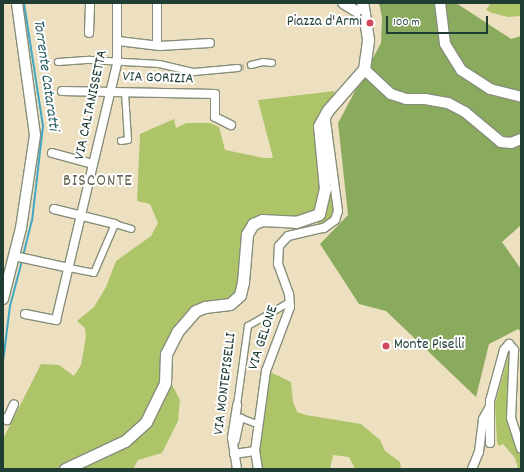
<!DOCTYPE html>
<style>
body{margin:0}
#map{position:relative;width:524px;height:472px;overflow:hidden;background:#ece0c0;font-family:Dekko,sans-serif}
div>[style]{position:absolute}
.green>*{inset:0;background:#adc469}
.forest>*{inset:0;background:#8aaa5d}
.stream>*{height:2px;margin:-1px;padding:0 1px;transform-origin:1px;border-radius:1px;background:#43a7c3}
.pedestrian-tunnel>*{height:6px;margin-top:-3px;transform-origin:0;background:repeating-linear-gradient(90deg,#c3bfa4 0 6px,transparent 0 9px)}
.roads{filter:drop-shadow(1px 0 #868e7a) drop-shadow(-1px 0 #868e7a) drop-shadow(0 1px #868e7a) drop-shadow(0 -1px #868e7a)}
.pedestrian>*{height:6px;margin:-3px;padding:0 3px;transform-origin:3px;border-radius:3px;background:#fff}
.minor>*{height:8px;margin:-4px;padding:0 4px;transform-origin:4px;border-radius:4px;background:#fff}
.tertiary>*{height:10px;margin:-5px;padding:0 5px;transform-origin:5px;border-radius:5px;background:#fff}
.secondary>*{height:11px;margin:-5.5px;padding:0 5.5px;transform-origin:5.5px;border-radius:5.5px;background:#fff}
.dots>*{width:11px;height:11px;translate:-50% -50%;box-sizing:border-box;border:2px solid #fff;border-radius:50%}
span{translate:-50% -50%;white-space:nowrap;text-align:center;line-height:1.15;-webkit-text-stroke:4px #fff;paint-order:stroke}
.poi-label{font-size:15px;color:#1f3d34}
.right{translate:-100% -50%;text-align:right}
.left{translate:0 -50%;text-align:left}
.street-label{font-size:15px;color:#1f3d34}
.water-label{font-size:16px;color:#2c6266;font-style:italic}
.quarter-label{font-size:17px;color:#646452;letter-spacing:1px}
.frame{position:absolute;inset:0;border:4px solid #1f3d34;pointer-events:none}
.scale{position:absolute;left:386px;top:16px;width:102px;height:18px;box-sizing:border-box;border:2px solid #1f3d34;border-top:0;padding-left:5px;font-size:12px;line-height:14px;white-space:nowrap;color:#1f3d34;-webkit-text-stroke:3px #fff;paint-order:stroke}
</style>
<div id="map">
<div class="green">
<i style="clip-path:polygon(491px 3px,521px 3px,521px 16px,508px 17px,492px 13px,486px 10px)"></i>
<i style="clip-path:polygon(335px 91px,321px 116px,321px 177px,318px 211px,297px 219px,264px 215px,250px 220px,246px 224px,242px 274px,235px 295px,177px 326px,168px 377px,180px 400px,178px 421px,162px 453px,138px 460px,133px 469px,3px 469px,3px 439px,41px 364px,59px 365px,74px 376px,81px 365px,86px 336px,85px 328px,77px 321px,94px 307px,106px 287px,116px 261px,151px 236px,158px 223px,150px 204px,137px 201px,140px 134px,174px 119px,176px 128px,186px 123px,210px 123px,219px 127px,225px 150px,264px 158px,273px 158px,258px 100px)"></i>
<i style="clip-path:polygon(323px 136px,336px 208px,332px 219px,317px 227px)"></i>
<i style="clip-path:polygon(510px 350px,507px 416px,512px 436px,521px 456px,521px 469px,518px 469px,515px 458px,503px 444px,499px 446px,497px 442px,495px 404px)"></i>
<i style="clip-path:polygon(270px 372px,291px 382px,293px 402px,297px 412px,306px 415px,361px 424px,380px 440px,385px 451px,400px 462px,401px 469px,355px 469px,349px 457px,333px 455px,330px 469px,261px 469px,259px 451px)"></i>
</div>
<div class="forest">
<i style="clip-path:polygon(379px 3px,456px 3px,511px 39px,521px 36px,521px 225px,502px 242px,521px 269px,521px 332px,518px 329px,489px 344px,476px 397px,386px 311px,359px 304px,320px 244px,348px 215px,338px 123px,381px 43px,382px 17px)"></i>
</div>
<div class="stream">
<i style="left:23px;top:256px;width:36px;rotate:-76deg"></i>
<i style="left:32px;top:221px;width:96px;rotate:-83.4deg"></i>
<i style="left:43px;top:126px;width:124px;rotate:-98.8deg"></i>
<i style="left:3px;top:362px;width:56px;rotate:-82.9deg"></i>
<i style="left:10px;top:306px;width:47px;rotate:-75.1deg"></i>
</div>
<div class="pedestrian-tunnel">
<i style="left:238px;top:68px;width:13px;rotate:-13deg"></i>
</div>
<div class="roads">
<div class="pedestrian">
<i style="left:58px;top:62px;width:32px;rotate:-4deg"></i>
<i style="left:90px;top:60px;width:69px;rotate:3.3deg"></i>
<i style="left:159px;top:64px;width:36px;rotate:13deg"></i>
<i style="left:194px;top:72px;width:44px;rotate:-5.2deg"></i>
<i style="left:251px;top:65px;width:12px;rotate:-14deg"></i>
<i style="left:263px;top:62px;width:9px;rotate:6deg"></i>
<i style="left:121px;top:141px;width:7px;rotate:-8deg"></i>
<i style="left:128px;top:140px;width:48px;rotate:-93.6deg"></i>
<i style="left:69px;top:268px;width:25px;rotate:11deg"></i>
<i style="left:94px;top:273px;width:53px;rotate:-66.8deg"></i>
<i style="left:115px;top:224px;width:17px;rotate:17deg"></i>
<i style="left:237px;top:405px;width:80px;rotate:-82.1deg"></i>
<i style="left:248px;top:326px;width:48px;rotate:-29.7deg"></i>
<i style="left:232px;top:443px;width:4px;rotate:-27deg"></i>
<i style="left:236px;top:441px;width:24px;rotate:-78deg"></i>
<i style="left:241px;top:418px;width:19px;rotate:21deg"></i>
</div>
<div class="minor">
<i style="left:157px;top:3px;width:41px;rotate:90deg"></i>
<i style="left:89px;top:33px;width:30px;rotate:-88deg"></i>
<i style="left:118px;top:41px;width:42px;rotate:6.8deg"></i>
<i style="left:160px;top:46px;width:50px;rotate:-3.4deg"></i>
<i style="left:62px;top:91px;width:153px;rotate:1.1deg"></i>
<i style="left:215px;top:94px;width:23px;rotate:90deg"></i>
<i style="left:215px;top:117px;width:18px;rotate:27deg"></i>
<i style="left:52px;top:153px;width:42px;rotate:15deg"></i>
<i style="left:54px;top:209px;width:63px;rotate:13.8deg"></i>
<i style="left:14px;top:256px;width:56px;rotate:12.3deg"></i>
<i style="left:25px;top:314px;width:32px;rotate:11deg"></i>
<i style="left:56px;top:320px;width:264px;rotate:-76.6deg"></i>
<i style="left:117px;top:63px;width:60px;rotate:-90deg"></i>
<i style="left:3px;top:418px;width:4px;rotate:27deg"></i>
<i style="left:7px;top:420px;width:17px;rotate:-66deg"></i>
<i style="left:490px;top:443px;width:42px;rotate:-90deg"></i>
<i style="left:490px;top:401px;width:53px;rotate:-74.6deg"></i>
<i style="left:504px;top:350px;width:8px;rotate:-50deg"></i>
<i style="left:509px;top:344px;width:8px;rotate:50deg"></i>
<i style="left:514px;top:350px;width:68px;rotate:92.5deg"></i>
<i style="left:511px;top:418px;width:32px;rotate:72deg"></i>
<i style="left:234px;top:454px;width:21px;rotate:-8deg"></i>
<i style="left:237px;top:469px;width:31px;rotate:-99deg"></i>
<i style="left:232px;top:438px;width:33px;rotate:-81deg"></i>
<i style="left:258px;top:469px;width:18px;rotate:-99deg"></i>
<i style="left:255px;top:451px;width:81px;rotate:-82.2deg"></i>
<i style="left:266px;top:371px;width:68px;rotate:-69.4deg"></i>
<i style="left:290px;top:307px;width:13px;rotate:-94deg"></i>
<i style="left:289px;top:294px;width:32px;rotate:-110deg"></i>
<i style="left:278px;top:264px;width:18px;rotate:-87deg"></i>
<i style="left:279px;top:246px;width:13px;rotate:-48deg"></i>
<i style="left:288px;top:236px;width:37px;rotate:-13deg"></i>
<i style="left:324px;top:228px;width:14px;rotate:-36deg"></i>
<i style="left:335px;top:220px;width:9px;rotate:-72deg"></i>
<i style="left:338px;top:211px;width:98px;rotate:-97.6deg"></i>
<i style="left:472px;top:469px;width:18px;rotate:-68deg"></i>
<i style="left:479px;top:452px;width:33px;rotate:-83deg"></i>
<i style="left:483px;top:419px;width:13px;rotate:-61deg"></i>
</div>
<div class="tertiary">
<i style="left:343px;top:3px;width:19px;rotate:32deg"></i>
<i style="left:359px;top:13px;width:6px;rotate:9deg"></i>
<i style="left:440px;top:3px;width:41px;rotate:83deg"></i>
<i style="left:445px;top:44px;width:31px;rotate:58deg"></i>
<i style="left:461px;top:70px;width:35px;rotate:33deg"></i>
<i style="left:490px;top:89px;width:32px;rotate:14deg"></i>
<i style="left:364px;top:69px;width:37px;rotate:43deg"></i>
<i style="left:391px;top:94px;width:16px;rotate:18deg"></i>
<i style="left:406px;top:99px;width:19px"></i>
<i style="left:425px;top:99px;width:23px;rotate:10deg"></i>
<i style="left:448px;top:103px;width:19px;rotate:28deg"></i>
<i style="left:465px;top:112px;width:47px;rotate:39.8deg"></i>
<i style="left:501px;top:142px;width:10px;rotate:6deg"></i>
<i style="left:511px;top:143px;width:11px;rotate:-22deg"></i>
<i style="left:3px;top:299px;width:73px;rotate:-75.8deg"></i>
<i style="left:21px;top:228px;width:94px;rotate:-81.4deg"></i>
<i style="left:35px;top:135px;width:133px;rotate:-97.8deg"></i>
</div>
<div class="secondary">
<i style="left:65px;top:469px;width:66px;rotate:-25deg"></i>
<i style="left:125px;top:441px;width:28px;rotate:-42deg"></i>
<i style="left:146px;top:422px;width:43px;rotate:-64deg"></i>
<i style="left:165px;top:383px;width:29px;rotate:-88deg"></i>
<i style="left:166px;top:354px;width:25px;rotate:-63deg"></i>
<i style="left:177px;top:332px;width:28px;rotate:-49deg"></i>
<i style="left:195px;top:311px;width:11px;rotate:-22deg"></i>
<i style="left:205px;top:307px;width:25px;rotate:-7deg"></i>
<i style="left:230px;top:304px;width:13px;rotate:-42deg"></i>
<i style="left:240px;top:295px;width:13px;rotate:-77deg"></i>
<i style="left:243px;top:282px;width:48px;rotate:-85.2deg"></i>
<i style="left:247px;top:234px;width:12px;rotate:-59deg"></i>
<i style="left:253px;top:224px;width:10px;rotate:-24deg"></i>
<i style="left:262px;top:220px;width:34px;rotate:3deg"></i>
<i style="left:296px;top:222px;width:24px;rotate:-19deg"></i>
<i style="left:319px;top:214px;width:26px;rotate:-77deg"></i>
<i style="left:325px;top:189px;width:63px;rotate:-95.4deg"></i>
<i style="left:319px;top:126px;width:18px;rotate:-61deg"></i>
<i style="left:328px;top:110px;width:55px;rotate:-48.7deg"></i>
<i style="left:364px;top:69px;width:30px;rotate:-82deg"></i>
<i style="left:368px;top:39px;width:36px;rotate:-99deg"></i>
</div>
</div>
<div class="dots">
<i style="left:370px;top:23px;background:#d1495b"></i>
<i style="left:386px;top:346px;background:#d1495b"></i>
</div>
<div class="poi-label">
<span class="right" style="left:362px;top:23px">Piazza d'Armi</span>
<span class="left" style="left:394px;top:346px">Monte Piselli</span>
</div>
<div class="street-label">
<span style="left:158px;top:79px;rotate:2deg">VIA GORIZIA</span>
<span style="left:92px;top:105px;rotate:-78deg">VIA CALTANISSETTA</span>
<span style="left:264px;top:338px;rotate:-72deg">VIA GELONE</span>
<span style="left:226px;top:384px;rotate:-83deg">VIA MONTEPISELLI</span>
</div>
<div class="water-label">
<span style="left:45px;top:75px;rotate:82deg">Torrente Cataratti</span>
</div>
<div class="quarter-label">
<span style="left:98px;top:183px">BISCONTE</span>
</div>
<div class="frame"></div>
<div class="scale">100 m</div>
</div>
